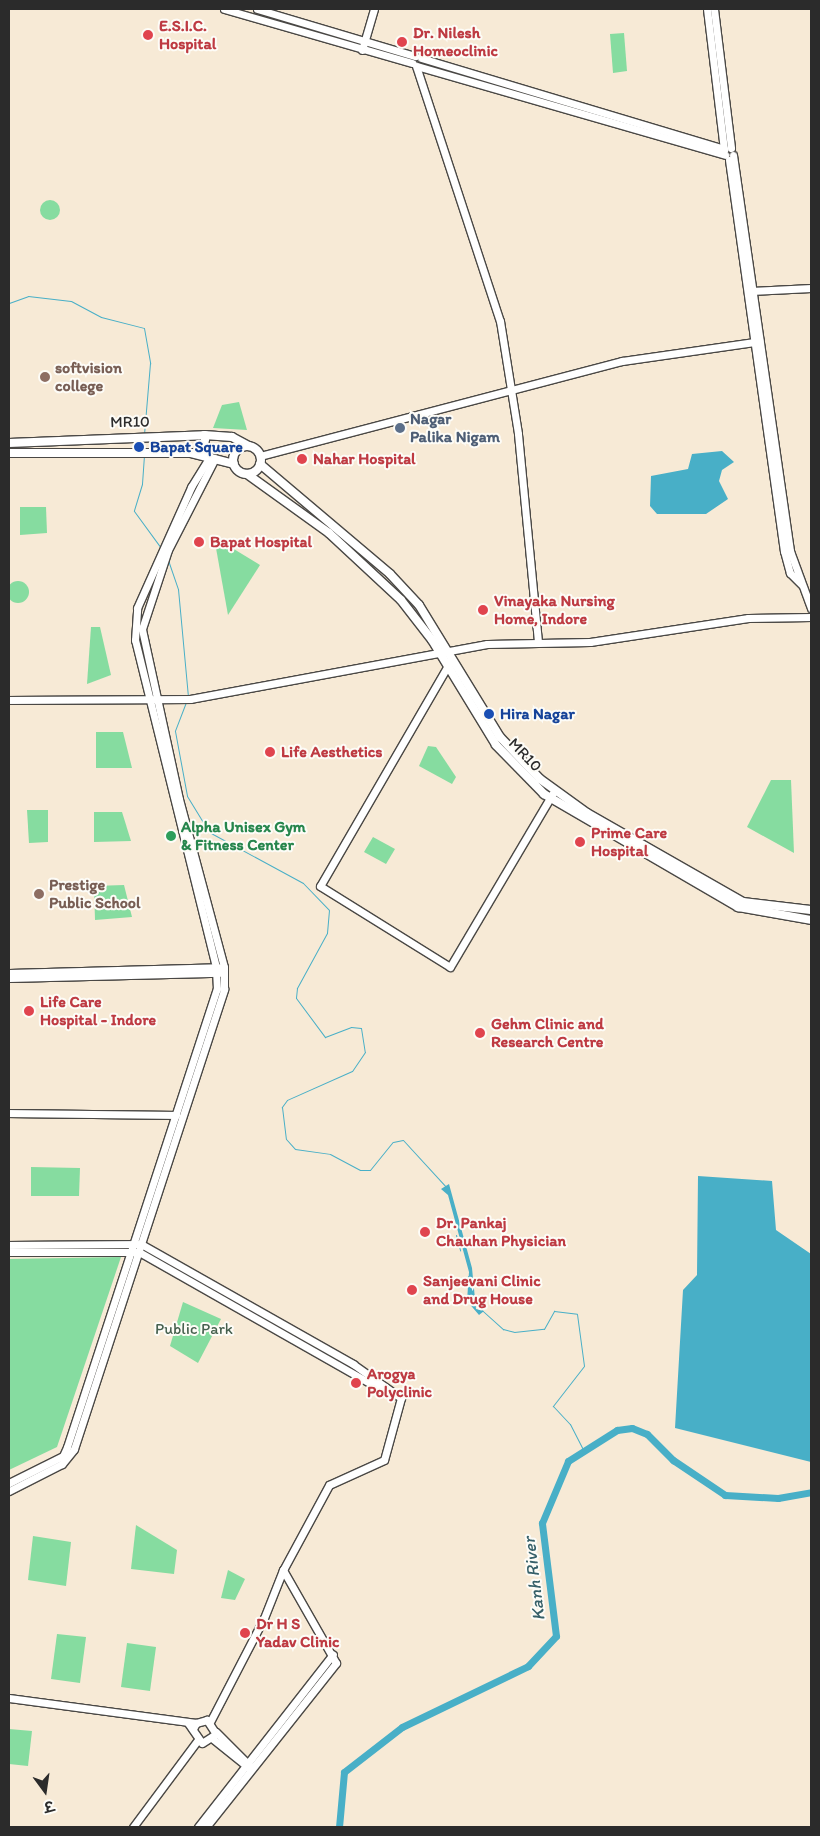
<!DOCTYPE html>
<meta charset="utf-8">
<style>
body{margin:0}
#map{position:relative;width:820px;height:1836px;overflow:hidden;background:#f7ead6;font-family:Itim,"Playpen Sans Deva",sans-serif}
div>[style]{position:absolute}
.green>*{inset:0;background:#86dca0}
.round{border-radius:50%}
.water>*{inset:0;background:#48afc7}
.stream>*{height:1px;margin:-0.5px;padding:0 0.5px;transform-origin:0.5px;border-radius:0.5px;background:#48afc7}
.river>*{height:7px;margin:-3.5px;padding:0 3.5px;transform-origin:3.5px;border-radius:3.5px;background:#48afc7}
.roads{filter:drop-shadow(1px 0 #4a4845) drop-shadow(-1px 0 #4a4845) drop-shadow(0 1px #4a4845) drop-shadow(0 -1px #4a4845)}
.secondary>*{height:7px;margin:-3.5px;padding:0 3.5px;transform-origin:3.5px;border-radius:3.5px;background:#fff}
.primary>*{height:8px;margin:-4px;padding:0 4px;transform-origin:4px;border-radius:4px;background:#fff}
.primary>.ring{margin:-4px;padding:0;box-sizing:content-box;background:none;border:8px solid #fff;border-radius:50%}
.dots>*{width:14px;height:14px;translate:-50% -50%;box-sizing:border-box;border:2px solid #fdfcf7;border-radius:50%}
span{translate:-50% -50%;white-space:nowrap;text-align:center;line-height:1.15;-webkit-text-stroke:4px #fdfcf7;paint-order:stroke}
.health-label{font-size:16px;color:#be3a42;font-weight:700}
.left{translate:0 -50%;text-align:left}
.education-label{font-size:16px;color:#785e54;font-weight:700}
.service-label{font-size:16px;color:#4e5e75;font-weight:700}
.street-label{font-size:16px;color:#2b2b2b}
.transit-label{font-size:16px;color:#164399;font-weight:700}
.leisure-label{font-size:16px;color:#27864d;font-weight:700}
.park-label{font-size:16px;color:#46604e}
.water-label{font-size:18px;color:#376069;font-style:italic}
.frame{position:absolute;inset:0;border:10px solid #2b2b2b;pointer-events:none}
.north{position:absolute;left:20px;top:1766px;width:50px;height:50px;-webkit-text-stroke:4px #fdfcf7;paint-order:stroke;rotate:166deg;font-size:14px;font-weight:700;line-height:20px;text-align:center;color:#2b2b2b}
.north::after{content:'';display:block;margin:auto;width:18px;height:22px;background:#2b2b2b;clip-path:polygon(50% 0,100% 100%,50% 72%,0 100%)}
</style>
<div id="map">
<div class="green">
<i style="clip-path:polygon(624px 33px,627px 71px,613px 73px,610px 34px)"></i>
<i class="round" style="left:40px;top:200px;width:20px;height:20px"></i>
<i style="clip-path:polygon(239px 402px,247px 430px,213px 428px,222px 405px)"></i>
<i style="clip-path:polygon(20px 507px,46px 507px,47px 533px,20px 535px)"></i>
<i style="clip-path:polygon(214px 537px,260px 565px,228px 615px)"></i>
<i class="round" style="left:7px;top:581px;width:22px;height:22px"></i>
<i style="clip-path:polygon(91px 627px,100px 627px,111px 675px,87px 684px)"></i>
<i style="clip-path:polygon(96px 732px,123px 732px,132px 768px,96px 768px)"></i>
<i style="clip-path:polygon(428px 746px,436px 747px,456px 777px,452px 784px,419px 766px)"></i>
<i style="clip-path:polygon(771px 780px,791px 780px,794px 853px,747px 827px)"></i>
<i style="clip-path:polygon(27px 810px,48px 810px,48px 842px,29px 843px)"></i>
<i style="clip-path:polygon(94px 812px,122px 812px,131px 841px,94px 842px)"></i>
<i style="clip-path:polygon(373px 837px,395px 849px,386px 864px,364px 852px)"></i>
<i style="clip-path:polygon(124px 885px,132px 917px,95px 920px,94px 886px)"></i>
<i style="clip-path:polygon(31px 1167px,80px 1168px,79px 1196px,31px 1196px)"></i>
<i style="clip-path:polygon(121px 1257px,57px 1447px,9px 1470px,9px 1259px)"></i>
<i style="clip-path:polygon(183px 1302px,221px 1319px,198px 1363px,170px 1346px)"></i>
<i style="clip-path:polygon(136px 1525px,177px 1550px,174px 1574px,131px 1569px)"></i>
<i style="clip-path:polygon(33px 1536px,71px 1542px,66px 1586px,28px 1580px)"></i>
<i style="clip-path:polygon(228px 1570px,245px 1579px,235px 1600px,221px 1598px)"></i>
<i style="clip-path:polygon(57px 1634px,86px 1637px,80px 1683px,51px 1679px)"></i>
<i style="clip-path:polygon(127px 1643px,156px 1647px,150px 1691px,121px 1687px)"></i>
<i style="clip-path:polygon(9px 1729px,32px 1731px,28px 1766px,9px 1764px)"></i>
</div>
<div class="water">
<i style="clip-path:polygon(722px 451px,734px 462px,722px 470px,719px 481px,728px 499px,706px 514px,657px 514px,650px 506px,651px 476px,688px 469px,692px 454px)"></i>
<i style="clip-path:polygon(698px 1176px,772px 1181px,776px 1230px,811px 1254px,811px 1462px,675px 1428px,683px 1290px,697px 1275px)"></i>
<i style="clip-path:polygon(449px 1184px,472px 1268px,476px 1309px,484px 1311px,479px 1315px,467px 1301px,469px 1272px,448px 1195px,441px 1189px)"></i>
</div>
<div class="stream">
<i style="left:9px;top:303px;width:20px;rotate:-20deg"></i>
<i style="left:28px;top:296px;width:43px;rotate:6.6deg"></i>
<i style="left:71px;top:301px;width:34px;rotate:28deg"></i>
<i style="left:101px;top:317px;width:44px;rotate:14.3deg"></i>
<i style="left:144px;top:328px;width:36px;rotate:80deg"></i>
<i style="left:150px;top:363px;width:71px;rotate:94.8deg"></i>
<i style="left:144px;top:449px;width:9px;rotate:-90deg"></i>
<i style="left:144px;top:455px;width:29px;rotate:94deg"></i>
<i style="left:142px;top:484px;width:28px;rotate:107deg"></i>
<i style="left:134px;top:511px;width:46px;rotate:53.9deg"></i>
<i style="left:168px;top:560px;width:31px;rotate:71deg"></i>
<i style="left:178px;top:589px;width:107px;rotate:84.7deg"></i>
<i style="left:186px;top:702px;width:31px;rotate:111deg"></i>
<i style="left:175px;top:731px;width:66px;rotate:79.5deg"></i>
<i style="left:187px;top:796px;width:42px;rotate:58.6deg"></i>
<i style="left:209px;top:832px;width:107px;rotate:28.5deg"></i>
<i style="left:303px;top:883px;width:37px;rotate:46deg"></i>
<i style="left:329px;top:910px;width:23px;rotate:95deg"></i>
<i style="left:327px;top:933px;width:63px;rotate:118.6deg"></i>
<i style="left:297px;top:988px;width:10px;rotate:96deg"></i>
<i style="left:296px;top:998px;width:49px;rotate:53.4deg"></i>
<i style="left:325px;top:1037px;width:28px;rotate:-21deg"></i>
<i style="left:351px;top:1027px;width:10px;rotate:6deg"></i>
<i style="left:361px;top:1028px;width:24px;rotate:81deg"></i>
<i style="left:365px;top:1052px;width:23px;rotate:124deg"></i>
<i style="left:352px;top:1071px;width:71px;rotate:156deg"></i>
<i style="left:287px;top:1100px;width:9px;rotate:126deg"></i>
<i style="left:282px;top:1107px;width:32px;rotate:83deg"></i>
<i style="left:286px;top:1139px;width:13px;rotate:48deg"></i>
<i style="left:295px;top:1149px;width:35px;rotate:8deg"></i>
<i style="left:330px;top:1154px;width:34px;rotate:28deg"></i>
<i style="left:360px;top:1170px;width:10px"></i>
<i style="left:370px;top:1170px;width:36px;rotate:-51deg"></i>
<i style="left:393px;top:1142px;width:10px;rotate:-11deg"></i>
<i style="left:403px;top:1140px;width:64px;rotate:47.5deg"></i>
<i style="left:456px;top:1235px;width:16px;rotate:75deg"></i>
<i style="left:468px;top:1285px;width:9px;rotate:-90deg"></i>
<i style="left:475px;top:1304px;width:38px;rotate:42deg"></i>
<i style="left:503px;top:1329px;width:11px;rotate:15deg"></i>
<i style="left:514px;top:1332px;width:30px;rotate:-6deg"></i>
<i style="left:544px;top:1329px;width:21px;rotate:-61deg"></i>
<i style="left:554px;top:1311px;width:23px;rotate:7deg"></i>
<i style="left:577px;top:1314px;width:52px;rotate:82.3deg"></i>
<i style="left:584px;top:1366px;width:51px;rotate:127.8deg"></i>
<i style="left:553px;top:1406px;width:25px;rotate:47deg"></i>
<i style="left:570px;top:1424px;width:29px;rotate:63deg"></i>
</div>
<div class="river">
<i style="left:339px;top:1827px;width:55px;rotate:-84.8deg"></i>
<i style="left:344px;top:1772px;width:73px;rotate:-37.8deg"></i>
<i style="left:402px;top:1727px;width:140px;rotate:-25.8deg"></i>
<i style="left:528px;top:1666px;width:41px;rotate:-47deg"></i>
<i style="left:556px;top:1636px;width:114px;rotate:-97.1deg"></i>
<i style="left:542px;top:1523px;width:67px;rotate:-67.2deg"></i>
<i style="left:568px;top:1461px;width:58px;rotate:-32.3deg"></i>
<i style="left:617px;top:1430px;width:15px;rotate:-8deg"></i>
<i style="left:632px;top:1428px;width:16px;rotate:22deg"></i>
<i style="left:647px;top:1434px;width:37px;rotate:45deg"></i>
<i style="left:673px;top:1460px;width:63px;rotate:33.9deg"></i>
<i style="left:725px;top:1495px;width:53px;rotate:3.2deg"></i>
<i style="left:778px;top:1498px;width:34px;rotate:-10deg"></i>
</div>
<div class="roads">
<div class="secondary">
<i style="left:224px;top:9px;width:196px;rotate:16deg"></i>
<i style="left:257px;top:9px;width:165px;rotate:16.6deg"></i>
<i style="left:707px;top:9px;width:142px;rotate:83.1deg"></i>
<i style="left:714px;top:9px;width:140px;rotate:83deg"></i>
<i style="left:362px;top:50px;width:43px;rotate:-73.7deg"></i>
<i style="left:421px;top:58px;width:317px;rotate:16.7deg"></i>
<i style="left:416px;top:66px;width:268px;rotate:71.8deg"></i>
<i style="left:500px;top:321px;width:114px;rotate:80.9deg"></i>
<i style="left:518px;top:434px;width:209px;rotate:84.5deg"></i>
<i style="left:417px;top:66px;width:321px;rotate:16.1deg"></i>
<i style="left:733px;top:155px;width:400px;rotate:81.8deg"></i>
<i style="left:790px;top:551px;width:61px;rotate:69.8deg"></i>
<i style="left:729px;top:160px;width:395px;rotate:82deg"></i>
<i style="left:784px;top:551px;width:23px;rotate:75deg"></i>
<i style="left:790px;top:573px;width:16px;rotate:45deg"></i>
<i style="left:751px;top:291px;width:60px;rotate:-2.9deg"></i>
<i style="left:260px;top:456px;width:374px;rotate:-14.7deg"></i>
<i style="left:622px;top:361px;width:139px;rotate:-8.2deg"></i>
<i style="left:450px;top:662px;width:259px;rotate:120.1deg"></i>
<i style="left:320px;top:886px;width:153px;rotate:31.9deg"></i>
<i style="left:450px;top:967px;width:202px;rotate:-59.4deg"></i>
<i style="left:9px;top:700px;width:181px;rotate:-0.3deg"></i>
<i style="left:190px;top:699px;width:302px;rotate:-10.5deg"></i>
<i style="left:487px;top:644px;width:103px;rotate:-1.1deg"></i>
<i style="left:590px;top:642px;width:160px;rotate:-8.6deg"></i>
<i style="left:748px;top:618px;width:63px;rotate:-0.9deg"></i>
<i style="left:9px;top:973px;width:209px;rotate:-1.6deg"></i>
<i style="left:9px;top:978px;width:211px;rotate:-1.4deg"></i>
<i style="left:9px;top:1113px;width:167px;rotate:0.7deg"></i>
<i style="left:9px;top:1245px;width:132px;rotate:-0.4deg"></i>
<i style="left:141px;top:1244px;width:244px;rotate:29.5deg"></i>
<i style="left:353px;top:1364px;width:59px;rotate:35.3deg"></i>
<i style="left:401px;top:1398px;width:64px;rotate:105.3deg"></i>
<i style="left:384px;top:1460px;width:60px;rotate:155.6deg"></i>
<i style="left:329px;top:1485px;width:97px;rotate:118.4deg"></i>
<i style="left:283px;top:1570px;width:107px;rotate:60.3deg"></i>
<i style="left:336px;top:1663px;width:209px;rotate:128.4deg"></i>
<i style="left:9px;top:1252px;width:130px"></i>
<i style="left:139px;top:1252px;width:291px;rotate:29.6deg"></i>
<i style="left:9px;top:1483px;width:60px;rotate:-26.6deg"></i>
<i style="left:63px;top:1456px;width:10px;rotate:-66deg"></i>
<i style="left:67px;top:1447px;width:482px;rotate:-71.9deg"></i>
<i style="left:217px;top:989px;width:22px;rotate:-93deg"></i>
<i style="left:216px;top:967px;width:337px;rotate:-103.9deg"></i>
<i style="left:135px;top:640px;width:32px;rotate:-86deg"></i>
<i style="left:137px;top:608px;width:133px;rotate:-65.9deg"></i>
<i style="left:191px;top:487px;width:36px;rotate:-58deg"></i>
<i style="left:9px;top:1491px;width:59px;rotate:-27deg"></i>
<i style="left:62px;top:1464px;width:19px;rotate:-51deg"></i>
<i style="left:74px;top:1449px;width:484px;rotate:-71.9deg"></i>
<i style="left:224px;top:989px;width:22px;rotate:-90deg"></i>
<i style="left:224px;top:967px;width:174px;rotate:-105deg"></i>
<i style="left:179px;top:799px;width:174px;rotate:-102.3deg"></i>
<i style="left:142px;top:629px;width:83px;rotate:-71.8deg"></i>
<i style="left:168px;top:550px;width:103px;rotate:-62.9deg"></i>
<i style="left:9px;top:1698px;width:189px;rotate:7.6deg"></i>
<i style="left:210px;top:1722px;width:117px;rotate:-62.6deg"></i>
<i style="left:264px;top:1618px;width:52px;rotate:-68.4deg"></i>
<i style="left:188px;top:1723px;width:24px;rotate:55deg"></i>
<i style="left:202px;top:1743px;width:17px;rotate:-33deg"></i>
<i style="left:216px;top:1734px;width:17px;rotate:-123deg"></i>
<i style="left:207px;top:1720px;width:11px;rotate:165deg"></i>
<i style="left:196px;top:1723px;width:7px;rotate:117deg"></i>
<i style="left:216px;top:1732px;width:47px;rotate:45deg"></i>
<i style="left:213px;top:1739px;width:46px;rotate:38.9deg"></i>
<i style="left:133px;top:1827px;width:107px;rotate:-53.3deg"></i>
<i style="left:198px;top:1827px;width:219px;rotate:-52deg"></i>
</div>
<div class="primary">
<i style="left:9px;top:443px;width:195px;rotate:-2.3deg"></i>
<i style="left:204px;top:435px;width:28px;rotate:4deg"></i>
<i style="left:232px;top:437px;width:19px;rotate:28deg"></i>
<i class="ring" style="left:233px;top:446px;width:20px;height:20px"></i>
<i style="left:9px;top:453px;width:182px"></i>
<i style="left:191px;top:453px;width:44px;rotate:14.3deg"></i>
<i style="left:202px;top:454px;width:19px;rotate:-78deg"></i>
<i style="left:260px;top:464px;width:170px;rotate:40.2deg"></i>
<i style="left:390px;top:574px;width:42px;rotate:46.9deg"></i>
<i style="left:419px;top:605px;width:155px;rotate:58.5deg"></i>
<i style="left:500px;top:737px;width:58px;rotate:46.4deg"></i>
<i style="left:540px;top:779px;width:58px;rotate:35.9deg"></i>
<i style="left:587px;top:813px;width:180px;rotate:29.7deg"></i>
<i style="left:743px;top:902px;width:68px;rotate:6.7deg"></i>
<i style="left:247px;top:474px;width:101px;rotate:35.7deg"></i>
<i style="left:329px;top:533px;width:98px;rotate:42.9deg"></i>
<i style="left:401px;top:600px;width:51px;rotate:52.2deg"></i>
<i style="left:432px;top:640px;width:123px;rotate:58.6deg"></i>
<i style="left:496px;top:745px;width:69px;rotate:45.6deg"></i>
<i style="left:544px;top:794px;width:225px;rotate:30.2deg"></i>
<i style="left:738px;top:907px;width:74px;rotate:10.1deg"></i>
</div>
</div>
<div class="dots">
<i style="left:148px;top:35px;background:#e0444e"></i>
<i style="left:402px;top:42px;background:#e0444e"></i>
<i style="left:45px;top:377px;background:#8d6e63"></i>
<i style="left:400px;top:428px;background:#5c6f8a"></i>
<i style="left:139px;top:447px;background:#1a4fb4"></i>
<i style="left:302px;top:459px;background:#e0444e"></i>
<i style="left:199px;top:542px;background:#e0444e"></i>
<i style="left:483px;top:610px;background:#e0444e"></i>
<i style="left:489px;top:714px;background:#1a4fb4"></i>
<i style="left:270px;top:752px;background:#e0444e"></i>
<i style="left:171px;top:836px;background:#2e9e5b"></i>
<i style="left:580px;top:842px;background:#e0444e"></i>
<i style="left:39px;top:894px;background:#8d6e63"></i>
<i style="left:29px;top:1011px;background:#e0444e"></i>
<i style="left:480px;top:1033px;background:#e0444e"></i>
<i style="left:425px;top:1232px;background:#e0444e"></i>
<i style="left:412px;top:1290px;background:#e0444e"></i>
<i style="left:356px;top:1383px;background:#e0444e"></i>
<i style="left:245px;top:1633px;background:#e0444e"></i>
</div>
<div class="health-label">
<span class="left" style="left:159px;top:35px">E.S.I.C.<br>Hospital</span>
<span class="left" style="left:413px;top:42px">Dr. Nilesh<br>Homeoclinic</span>
<span class="left" style="left:313px;top:459px">Nahar Hospital</span>
<span class="left" style="left:210px;top:542px">Bapat Hospital</span>
<span class="left" style="left:494px;top:610px">Vinayaka Nursing<br>Home, Indore</span>
<span class="left" style="left:281px;top:752px">Life Aesthetics</span>
<span class="left" style="left:591px;top:842px">Prime Care<br>Hospital</span>
<span class="left" style="left:40px;top:1011px">Life Care<br>Hospital - Indore</span>
<span class="left" style="left:491px;top:1033px">Gehm Clinic and<br>Research Centre</span>
<span class="left" style="left:436px;top:1232px">Dr. Pankaj<br>Chauhan Physician</span>
<span class="left" style="left:423px;top:1290px">Sanjeevani Clinic<br>and Drug House</span>
<span class="left" style="left:367px;top:1383px">Arogya<br>Polyclinic</span>
<span class="left" style="left:256px;top:1633px">Dr H S<br>Yadav Clinic</span>
</div>
<div class="education-label">
<span class="left" style="left:55px;top:377px">softvision<br>college</span>
<span class="left" style="left:49px;top:894px">Prestige<br>Public School</span>
</div>
<div class="service-label">
<span class="left" style="left:410px;top:428px">Nagar<br>Palika Nigam</span>
</div>
<div class="street-label">
<span style="left:130px;top:422px;rotate:-1deg">MR10</span>
<span style="left:525px;top:755px;rotate:46deg">MR10</span>
</div>
<div class="transit-label">
<span class="left" style="left:150px;top:447px">Bapat Square</span>
<span class="left" style="left:500px;top:714px">Hira Nagar</span>
</div>
<div class="leisure-label">
<span class="left" style="left:181px;top:836px">Alpha Unisex Gym<br>&amp; Fitness Center</span>
</div>
<div class="park-label">
<span style="left:194px;top:1329px">Public Park</span>
</div>
<div class="water-label">
<span style="left:534px;top:1579px;rotate:-97deg">Kanh River</span>
</div>
<div class="frame"></div>
<div class="north">उ</div>
</div>
